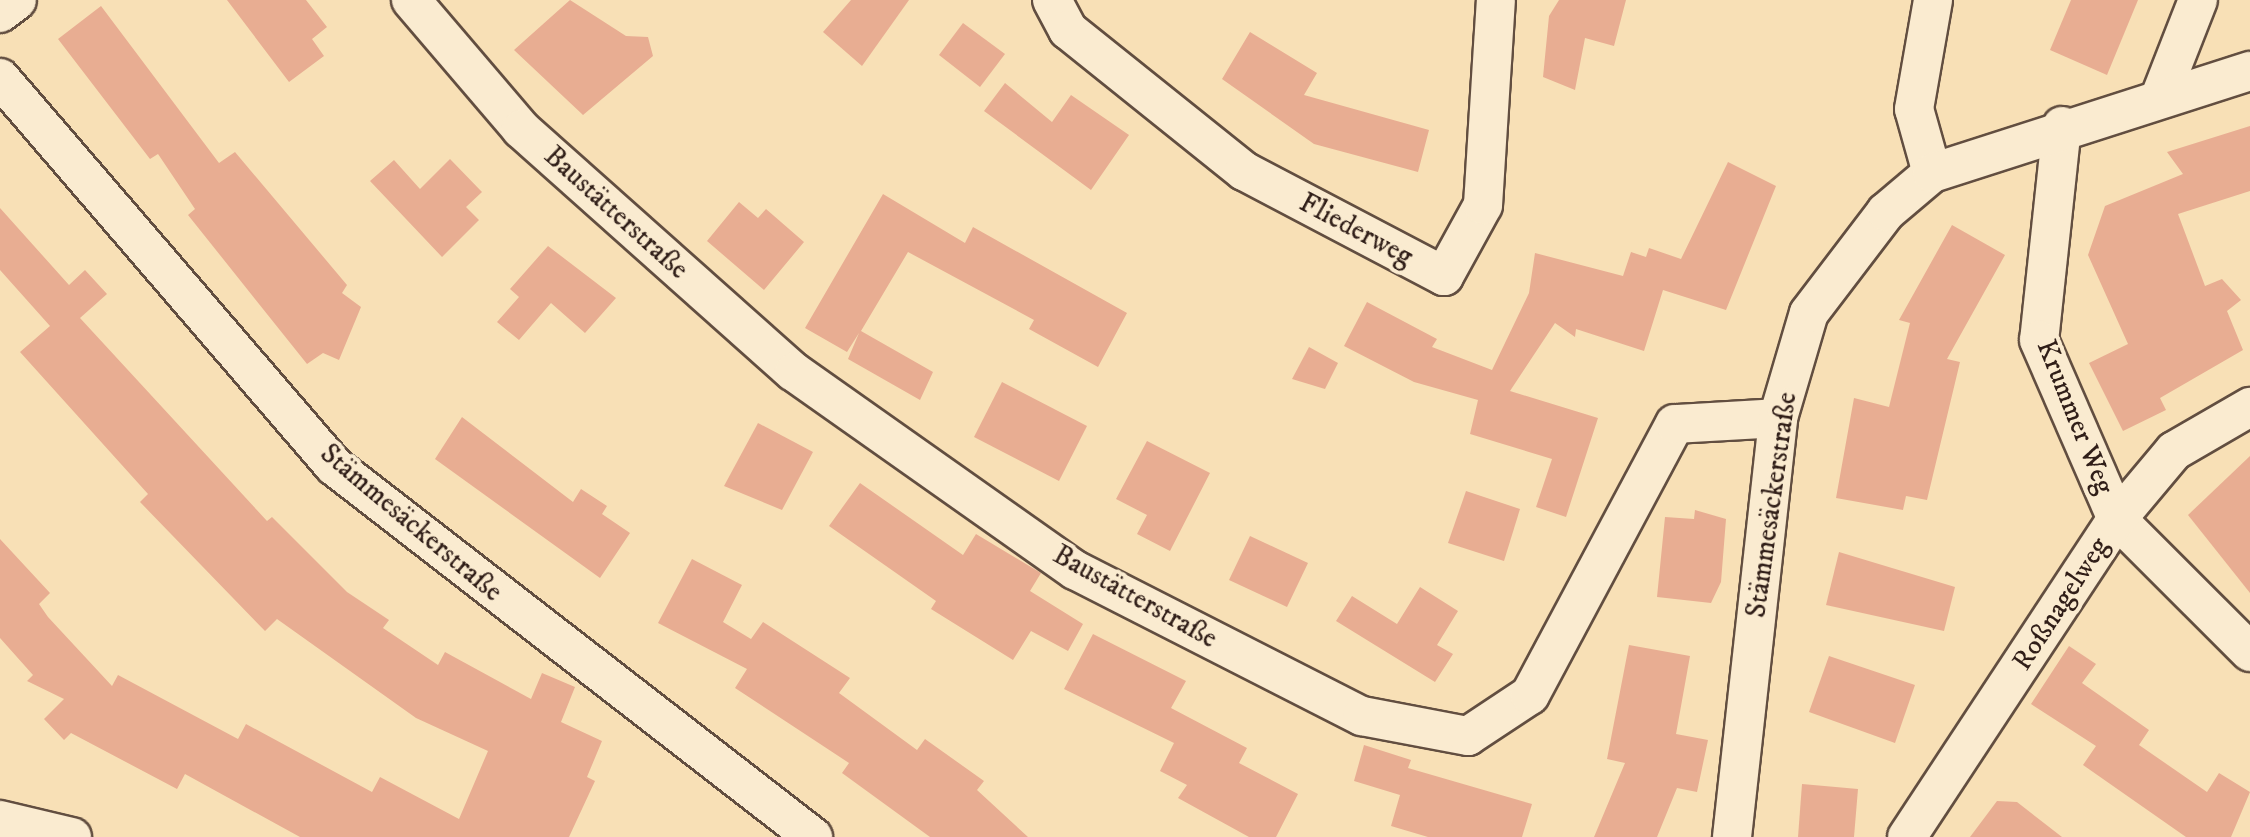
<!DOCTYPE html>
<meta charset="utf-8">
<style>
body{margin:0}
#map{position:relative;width:2250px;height:837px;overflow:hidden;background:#f8e0b6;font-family:"IM FELL DW Pica",serif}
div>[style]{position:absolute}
.building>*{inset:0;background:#e8ad92}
.roads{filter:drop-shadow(2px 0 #624e40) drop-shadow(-2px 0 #624e40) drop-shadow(0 2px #624e40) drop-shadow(0 -2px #624e40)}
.minor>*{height:38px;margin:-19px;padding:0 19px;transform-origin:19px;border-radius:19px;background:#faebd0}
span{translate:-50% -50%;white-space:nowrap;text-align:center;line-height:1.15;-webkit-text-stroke:8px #faebd0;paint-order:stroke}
.street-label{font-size:28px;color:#301e18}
</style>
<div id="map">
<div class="building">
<i style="clip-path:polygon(227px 0,306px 0,327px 27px,312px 39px,324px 56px,289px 82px)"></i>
<i style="clip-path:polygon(570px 0,626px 36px,648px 37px,653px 56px,583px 115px,514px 50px)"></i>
<i style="clip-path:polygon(851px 0,909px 0,862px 66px,823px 32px)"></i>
<i style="clip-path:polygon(1559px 0,1626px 0,1614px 46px,1585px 38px,1575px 90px,1543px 77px,1549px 16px)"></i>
<i style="clip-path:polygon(2071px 0,2138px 0,2107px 75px,2050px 50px)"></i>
<i style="clip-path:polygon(101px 6px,219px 163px,235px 152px,347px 285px,342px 293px,361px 307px,339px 360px,323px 353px,307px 364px,188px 215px,195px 209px,158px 154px,150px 159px,58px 39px)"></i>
<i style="clip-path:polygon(963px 23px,1005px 54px,980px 87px,939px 55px)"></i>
<i style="clip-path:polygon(1250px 32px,1317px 73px,1304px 95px,1429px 130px,1418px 172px,1314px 144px,1222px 79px)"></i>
<i style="clip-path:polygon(1005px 83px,1052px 122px,1071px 95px,1129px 135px,1091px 190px,984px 111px)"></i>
<i style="clip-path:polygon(2250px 126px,2250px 191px,2178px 214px,2205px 286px,2222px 279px,2241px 300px,2227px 311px,2243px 350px,2160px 398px,2166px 410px,2123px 431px,2089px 363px,2128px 344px,2088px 255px,2105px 206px,2183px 174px,2167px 152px)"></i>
<i style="clip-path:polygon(450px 159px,482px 192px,466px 207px,479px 220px,442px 257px,370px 181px,394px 160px,420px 189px)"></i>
<i style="clip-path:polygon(1728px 162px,1776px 186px,1726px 310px,1663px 290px,1644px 351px,1576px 329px,1575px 337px,1555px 323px,1510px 391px,1598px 418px,1566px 517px,1536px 507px,1552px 459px,1470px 434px,1478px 400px,1414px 382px,1344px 346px,1367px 302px,1437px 339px,1432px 347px,1492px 370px,1529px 293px,1535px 253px,1623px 276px,1631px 252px,1646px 257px,1649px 248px,1681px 259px)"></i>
<i style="clip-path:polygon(883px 194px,965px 243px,973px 227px,1127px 313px,1098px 367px,1029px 329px,1034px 320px,908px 252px,861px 331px,933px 372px,920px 400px,848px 359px,859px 333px,847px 352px,805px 328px)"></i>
<i style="clip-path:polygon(739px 202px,758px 218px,766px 209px,804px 242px,764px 290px,707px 241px)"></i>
<i style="clip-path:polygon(0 208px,69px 285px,85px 270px,107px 294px,80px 318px,267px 521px,272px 517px,347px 592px,389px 620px,383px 628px,438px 665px,445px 652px,531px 699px,542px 673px,575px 687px,561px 722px,602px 741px,587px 777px,595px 781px,569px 837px,300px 837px,185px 774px,177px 789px,71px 733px,64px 740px,44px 719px,64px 699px,27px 681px,33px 675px,0 638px,0 539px,50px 593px,39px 604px,48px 617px,112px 686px,118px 675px,238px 739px,246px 724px,372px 792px,380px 777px,459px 819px,488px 751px,416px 718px,277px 619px,265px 631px,140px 502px,148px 494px,20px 352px,50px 326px,0 270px)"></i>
<i style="clip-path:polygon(1952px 225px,2005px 255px,1947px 359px,1960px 362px,1927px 500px,1906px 496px,1903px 510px,1836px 498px,1854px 398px,1889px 407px,1910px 323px,1899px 320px)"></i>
<i style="clip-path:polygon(548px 246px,616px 298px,585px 333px,551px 303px,519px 340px,497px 322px,519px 297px,510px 289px)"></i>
<i style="clip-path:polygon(1309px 347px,1338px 363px,1325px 389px,1292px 379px)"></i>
<i style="clip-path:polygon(1002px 382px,1087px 426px,1059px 481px,974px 437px)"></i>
<i style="clip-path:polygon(462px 417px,573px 502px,581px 489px,607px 506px,602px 514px,630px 533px,600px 578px,435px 459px)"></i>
<i style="clip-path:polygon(758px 423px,813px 452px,782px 510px,724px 486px)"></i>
<i style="clip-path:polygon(1147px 441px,1210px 473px,1170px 551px,1137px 534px,1147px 515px,1116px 499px)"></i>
<i style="clip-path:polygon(2250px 456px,2250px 593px,2188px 515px)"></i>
<i style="clip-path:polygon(860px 483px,963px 555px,976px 534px,1041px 573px,1030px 591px,1083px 624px,1068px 651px,1031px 631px,1013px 660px,931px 609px,936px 601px,829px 526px)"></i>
<i style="clip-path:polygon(1466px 491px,1520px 509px,1504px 561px,1448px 543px)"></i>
<i style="clip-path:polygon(1695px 510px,1726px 519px,1721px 582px,1711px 603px,1657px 597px,1665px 517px,1694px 519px)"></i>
<i style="clip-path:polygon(1250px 536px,1308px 563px,1287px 607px,1229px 580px)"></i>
<i style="clip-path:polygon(1839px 552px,1955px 587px,1944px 631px,1826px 605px)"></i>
<i style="clip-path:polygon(692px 559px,742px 585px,723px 622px,751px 639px,763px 622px,850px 678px,839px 693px,917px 750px,925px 739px,984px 781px,977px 790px,1028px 837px,930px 837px,842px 773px,849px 763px,735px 688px,747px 669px,658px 623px)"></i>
<i style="clip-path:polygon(1420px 587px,1458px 611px,1437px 645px,1453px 654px,1435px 682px,1336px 621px,1352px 596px,1397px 624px)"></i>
<i style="clip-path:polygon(1093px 634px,1186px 681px,1171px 708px,1247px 748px,1239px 763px,1298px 794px,1276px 837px,1249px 837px,1178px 798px,1187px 785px,1160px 771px,1174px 743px,1064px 689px)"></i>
<i style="clip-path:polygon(1629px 645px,1690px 656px,1676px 734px,1708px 740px,1697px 792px,1677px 788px,1657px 837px,1594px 837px,1625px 763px,1607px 759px)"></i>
<i style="clip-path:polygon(2069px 646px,2096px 664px,2082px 683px,2149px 730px,2139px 745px,2207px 792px,2219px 773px,2250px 792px,2231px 837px,2186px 837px,2083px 765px,2096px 746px,2031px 704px)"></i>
<i style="clip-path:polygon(1829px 656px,1915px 685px,1895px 743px,1809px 712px)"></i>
<i style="clip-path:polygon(1364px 745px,1411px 760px,1408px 768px,1532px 804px,1522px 837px,1428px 837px,1391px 826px,1400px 795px,1354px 781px)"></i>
<i style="clip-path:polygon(1802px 784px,1858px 789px,1854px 837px,1798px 837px)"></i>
<i style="clip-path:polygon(1997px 801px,2017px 802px,2062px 837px,1970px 837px)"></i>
</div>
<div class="roads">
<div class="minor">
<i style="left:411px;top:0;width:170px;rotate:49.5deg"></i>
<i style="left:521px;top:129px;width:365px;rotate:41.7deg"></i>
<i style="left:794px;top:372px;width:344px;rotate:35.2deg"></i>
<i style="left:1075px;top:570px;width:322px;rotate:27deg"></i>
<i style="left:1362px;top:716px;width:108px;rotate:10.7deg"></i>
<i style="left:1468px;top:736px;width:74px;rotate:-33.5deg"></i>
<i style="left:1530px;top:695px;width:307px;rotate:-61.9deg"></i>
<i style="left:1675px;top:424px;width:103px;rotate:-3.3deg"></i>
<i style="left:1052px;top:0;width:34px;rotate:62deg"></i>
<i style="left:1068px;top:30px;width:226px;rotate:38.7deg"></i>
<i style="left:1244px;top:171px;width:226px;rotate:27.7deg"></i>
<i style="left:1444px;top:276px;width:81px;rotate:-61.2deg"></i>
<i style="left:1483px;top:205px;width:205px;rotate:-86.4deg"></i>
<i style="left:0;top:13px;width:21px;rotate:-37deg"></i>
<i style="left:0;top:78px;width:512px;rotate:49.28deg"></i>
<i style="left:334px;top:466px;width:606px;rotate:37.76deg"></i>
<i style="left:2160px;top:97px;width:104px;rotate:-68.6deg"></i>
<i style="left:2062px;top:126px;width:215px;rotate:96.1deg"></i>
<i style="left:2039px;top:340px;width:195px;rotate:66.5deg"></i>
<i style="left:2117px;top:519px;width:188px;rotate:45deg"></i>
<i style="left:1932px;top:173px;width:66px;rotate:-105.7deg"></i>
<i style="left:1914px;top:109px;width:111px;rotate:-80.1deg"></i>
<i style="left:0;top:820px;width:74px;rotate:13.3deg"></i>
<i style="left:1732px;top:837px;width:422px;rotate:-83.7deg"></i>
<i style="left:1778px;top:418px;width:109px;rotate:-73.6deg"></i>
<i style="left:1809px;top:313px;width:127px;rotate:-52.7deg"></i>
<i style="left:1886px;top:212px;width:60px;rotate:-40.3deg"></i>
<i style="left:1932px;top:173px;width:334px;rotate:-17.8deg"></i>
<i style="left:1907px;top:837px;width:381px;rotate:-56.6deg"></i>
<i style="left:2117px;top:519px;width:89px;rotate:-50deg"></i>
<i style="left:2174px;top:451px;width:88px;rotate:-30.1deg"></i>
</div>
</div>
<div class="street-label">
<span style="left:616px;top:213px;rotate:42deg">Baustätterstraße</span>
<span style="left:1356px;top:230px;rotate:28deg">Fliederweg</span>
<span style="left:2075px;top:417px;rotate:68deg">Krummer Weg</span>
<span style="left:1772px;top:505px;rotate:-82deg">Stämmesäckerstraße</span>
<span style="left:411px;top:523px;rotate:40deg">Stämmesäckerstraße</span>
<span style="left:1135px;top:597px;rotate:29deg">Baustätterstraße</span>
<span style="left:2061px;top:604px;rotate:-57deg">Roßnagelweg</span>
</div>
</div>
